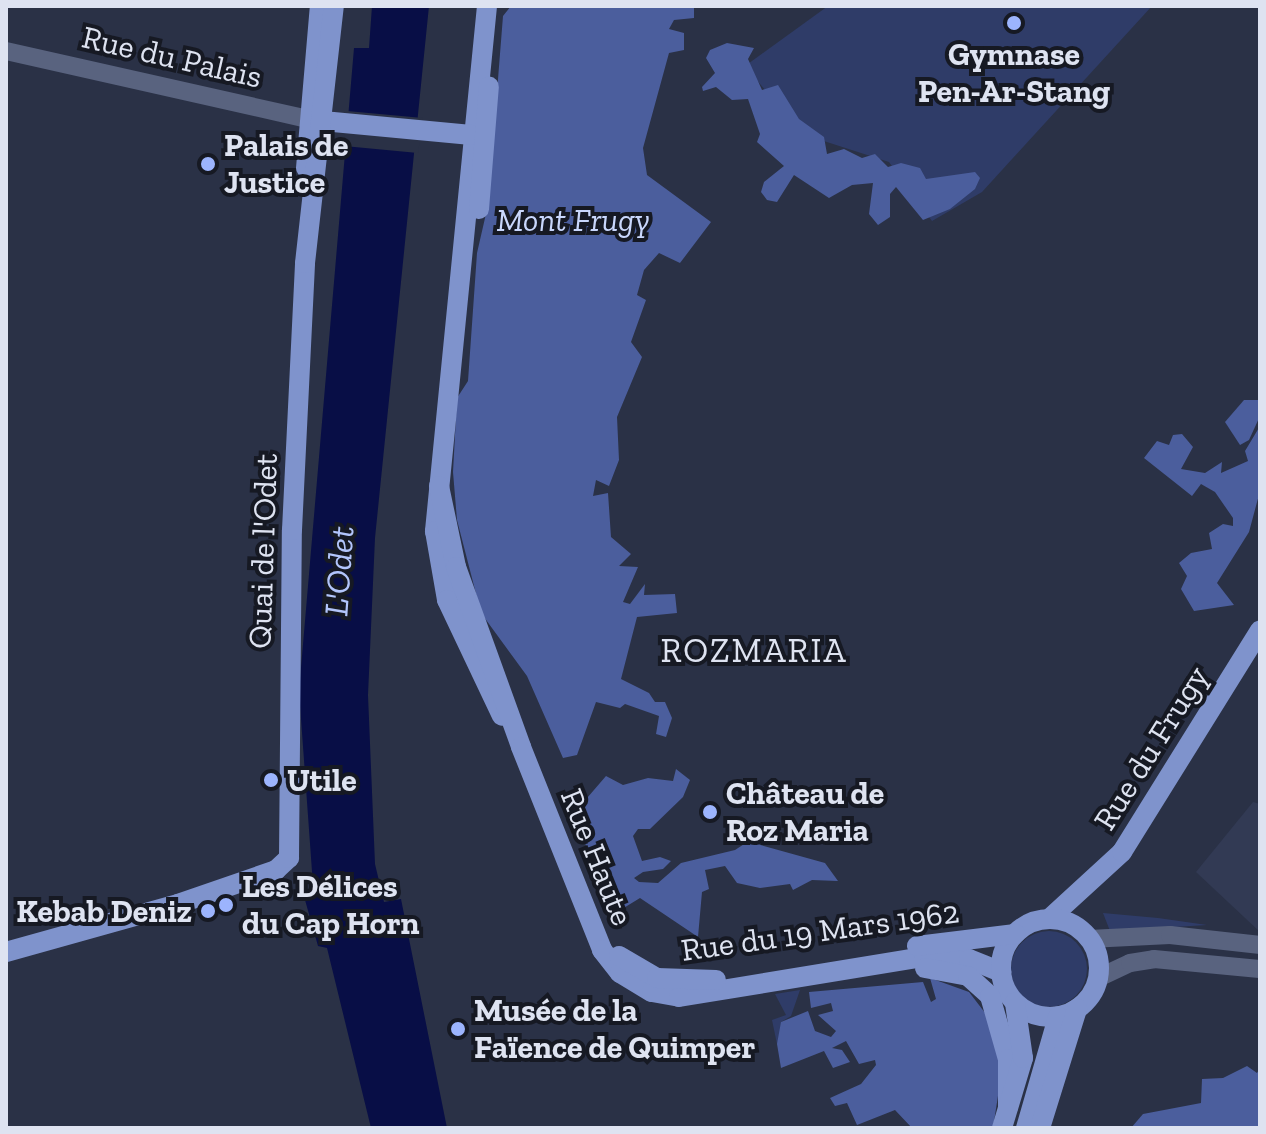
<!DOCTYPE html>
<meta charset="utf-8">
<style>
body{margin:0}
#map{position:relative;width:1266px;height:1134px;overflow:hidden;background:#2a3146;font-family:"Zilla Slab",serif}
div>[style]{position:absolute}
.built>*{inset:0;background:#323a54}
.green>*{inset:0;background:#2f3c68}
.round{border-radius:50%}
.forest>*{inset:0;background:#4b5e9d}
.water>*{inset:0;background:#080e46}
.pier>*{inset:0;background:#2a3146}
.minor>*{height:18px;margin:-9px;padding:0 9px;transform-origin:9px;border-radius:9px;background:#59637f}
.major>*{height:20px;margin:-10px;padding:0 10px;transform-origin:10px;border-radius:10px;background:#7f93cc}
.major>.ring{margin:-10px;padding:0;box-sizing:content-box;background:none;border:20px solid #7f93cc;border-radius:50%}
.dots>*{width:22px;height:22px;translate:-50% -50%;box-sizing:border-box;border:4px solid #161923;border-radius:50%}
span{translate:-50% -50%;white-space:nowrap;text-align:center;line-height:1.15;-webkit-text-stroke:8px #161923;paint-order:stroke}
.poi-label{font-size:32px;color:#dee3f1;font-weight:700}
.left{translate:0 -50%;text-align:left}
.right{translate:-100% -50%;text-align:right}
.street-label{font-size:32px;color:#dee3f1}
.park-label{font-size:32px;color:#c9d7fc;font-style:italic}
.water-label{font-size:34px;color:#b2c5fb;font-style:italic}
.neighbourhood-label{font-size:34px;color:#dee3f1;letter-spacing:2px}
.frame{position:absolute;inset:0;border:8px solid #dee3f1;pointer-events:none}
</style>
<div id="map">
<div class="built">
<i style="clip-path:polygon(1253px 802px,1260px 804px,1260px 932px,1196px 872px)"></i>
</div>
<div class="green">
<i style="clip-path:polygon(828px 6px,1152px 6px,982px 192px,932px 221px,889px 162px,802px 134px,745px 66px)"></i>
<i style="clip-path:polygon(1103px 913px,1158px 918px,1207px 925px,1110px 931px)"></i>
<i class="round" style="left:1011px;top:931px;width:76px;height:76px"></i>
<i style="clip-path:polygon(800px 990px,791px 1016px,781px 1022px,781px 1042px,777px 1044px,772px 1020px,786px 1015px,775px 994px)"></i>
</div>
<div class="forest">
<i style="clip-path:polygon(511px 6px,694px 8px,694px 18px,674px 20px,669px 29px,684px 33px,684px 50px,669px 53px,643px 148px,647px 175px,711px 222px,680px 263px,659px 253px,644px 270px,637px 295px,646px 300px,631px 342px,642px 357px,617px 417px,619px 460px,609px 486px,596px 480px,593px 496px,608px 493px,611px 537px,631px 554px,619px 566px,638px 567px,623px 602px,630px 604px,645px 584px,644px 595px,675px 594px,677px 613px,637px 617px,621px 679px,649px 693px,655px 702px,665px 702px,672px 718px,666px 737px,656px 734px,659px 716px,625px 704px,620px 708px,596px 702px,577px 755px,563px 758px,527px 676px,481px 613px,457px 520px,453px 472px,457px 398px,468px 381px,477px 253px,488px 205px,503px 16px)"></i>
<i style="clip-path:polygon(727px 43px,754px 48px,748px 59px,762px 90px,778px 85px,799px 119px,824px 137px,827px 154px,844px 149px,862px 158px,875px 154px,888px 167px,901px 163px,920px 168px,926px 179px,975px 172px,980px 178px,975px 189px,950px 209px,923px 220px,896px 187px,890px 194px,890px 217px,878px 225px,869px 214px,873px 183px,852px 185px,829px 198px,794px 175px,777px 202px,767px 200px,761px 192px,764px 182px,784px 166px,757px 142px,760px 134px,748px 99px,732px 100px,716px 87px,703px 91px,702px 87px,715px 73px,706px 58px,710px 50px)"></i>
<i style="clip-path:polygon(1244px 400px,1260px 400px,1260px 416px,1249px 440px,1240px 445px,1225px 422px)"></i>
<i style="clip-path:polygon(1260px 426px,1260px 491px,1249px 532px,1217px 583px,1234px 605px,1194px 611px,1181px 589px,1187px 576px,1179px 563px,1191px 553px,1212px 549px,1209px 533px,1223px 524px,1233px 526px,1233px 518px,1215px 492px,1201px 484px,1192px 496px,1144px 458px,1157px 441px,1169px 445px,1173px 435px,1182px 434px,1193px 447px,1181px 469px,1205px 473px,1222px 462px,1221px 473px,1248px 461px,1245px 451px)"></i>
<i style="clip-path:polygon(676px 769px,690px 780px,683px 797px,650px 829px,638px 829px,633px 836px,642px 861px,660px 857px,671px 861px,663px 869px,643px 872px,634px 878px,639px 882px,658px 883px,681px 863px,735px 850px,758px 835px,757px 844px,825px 863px,838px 881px,812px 880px,793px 890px,790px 884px,760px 888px,737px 883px,725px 866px,705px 870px,709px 889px,702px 892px,698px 937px,640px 898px,609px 917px,591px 879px,589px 855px,575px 812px,606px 776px,623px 785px,648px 778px,673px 781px)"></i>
<i style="clip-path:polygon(930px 978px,969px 992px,989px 1018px,1002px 1070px,993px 1128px,912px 1128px,895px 1110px,857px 1125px,847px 1103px,835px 1106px,830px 1098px,861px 1084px,876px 1065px,875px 1060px,859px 1064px,846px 1041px,832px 1048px,842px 1050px,850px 1062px,833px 1068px,824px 1051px,781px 1068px,777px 1044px,781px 1022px,808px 1011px,815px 1031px,831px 1037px,836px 1031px,818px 1015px,833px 1011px,831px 1003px,811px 1008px,809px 992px,923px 982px,931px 1002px,936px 999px)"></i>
<i style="clip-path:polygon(1247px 1066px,1257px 1073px,1260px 1068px,1260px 1128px,1131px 1128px,1143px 1114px,1201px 1103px,1202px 1079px,1223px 1078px)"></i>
</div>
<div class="water">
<i style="clip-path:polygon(372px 6px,429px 6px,375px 538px,368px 695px,375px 864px,384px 902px,401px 899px,447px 1128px,371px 1128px,327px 948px,318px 946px,305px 900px,314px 899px,299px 691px,354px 48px,369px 48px)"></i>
</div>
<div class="pier">
<i style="clip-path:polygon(347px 111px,423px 118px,418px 153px,344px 146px)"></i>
</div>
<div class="minor">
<i style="left:6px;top:51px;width:310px;rotate:12.7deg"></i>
<i style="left:1089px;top:939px;width:81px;rotate:-2.8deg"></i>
<i style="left:1170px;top:935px;width:91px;rotate:6.3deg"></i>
<i style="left:1098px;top:978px;width:35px;rotate:-25deg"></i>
<i style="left:1130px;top:963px;width:24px;rotate:-9deg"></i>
<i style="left:1154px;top:959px;width:106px;rotate:5.4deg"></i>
</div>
<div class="major">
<i style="left:487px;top:6px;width:528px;rotate:95.66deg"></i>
<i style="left:435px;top:531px;width:70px;rotate:80.1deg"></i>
<i style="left:447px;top:600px;width:128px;rotate:64.6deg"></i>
<i style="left:312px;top:120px;width:160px;rotate:5.4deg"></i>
<i style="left:306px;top:168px;width:163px;rotate:-85.1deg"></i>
<i style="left:479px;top:209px;width:123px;rotate:-85.4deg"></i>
<i style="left:439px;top:486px;width:83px;rotate:78.1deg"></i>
<i style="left:456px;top:567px;width:191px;rotate:70.1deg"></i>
<i style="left:521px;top:747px;width:219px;rotate:68.2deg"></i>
<i style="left:602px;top:950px;width:29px;rotate:52deg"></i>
<i style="left:620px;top:973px;width:37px;rotate:31deg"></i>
<i style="left:652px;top:992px;width:27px;rotate:10deg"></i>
<i style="left:679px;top:997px;width:248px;rotate:-9.3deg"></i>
<i style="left:924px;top:957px;width:45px;rotate:2.5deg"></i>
<i style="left:969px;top:959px;width:35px;rotate:22deg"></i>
<i style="left:1049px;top:919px;width:99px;rotate:-42.5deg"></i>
<i style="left:1122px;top:852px;width:261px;rotate:-58.1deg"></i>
<i class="ring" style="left:1001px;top:919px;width:78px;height:78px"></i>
<i style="left:917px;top:946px;width:99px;rotate:-7deg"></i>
<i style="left:6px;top:952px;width:179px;rotate:-15.6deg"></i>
<i style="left:178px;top:904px;width:104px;rotate:-19.1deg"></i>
<i style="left:276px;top:870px;width:18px;rotate:-43deg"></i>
<i style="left:289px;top:858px;width:328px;rotate:-89.5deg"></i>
<i style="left:292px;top:530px;width:267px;rotate:-87.2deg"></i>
<i style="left:305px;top:263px;width:259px;rotate:-83.6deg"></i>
<i style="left:619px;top:956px;width:44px;rotate:30.1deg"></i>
<i style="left:657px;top:978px;width:59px;rotate:1.9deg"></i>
<i style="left:925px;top:968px;width:44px;rotate:10.5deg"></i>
<i style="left:968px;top:976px;width:30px;rotate:42deg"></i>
<i style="left:990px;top:996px;width:66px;rotate:74.1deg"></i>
<i style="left:1008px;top:1059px;width:48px;rotate:90deg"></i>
<i style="left:1002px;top:1128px;width:73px;rotate:-73.3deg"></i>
<i style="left:1023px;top:1058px;width:56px;rotate:-98.3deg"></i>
<i style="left:1026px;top:1128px;width:116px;rotate:-73.9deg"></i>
<i style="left:1040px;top:1128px;width:125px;rotate:-72.7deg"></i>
</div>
<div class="dots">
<i style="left:1014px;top:23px;background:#9cb4fd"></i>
<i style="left:208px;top:164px;background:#9cb4fd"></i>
<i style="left:271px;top:780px;background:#9cb4fd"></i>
<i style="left:710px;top:812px;background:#9cb4fd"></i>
<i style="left:226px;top:905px;background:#9cb4fd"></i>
<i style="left:208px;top:911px;background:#9cb4fd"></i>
<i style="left:458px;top:1029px;background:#9cb4fd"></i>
</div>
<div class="poi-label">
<span style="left:1014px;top:73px">Gymnase<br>Pen-Ar-Stang</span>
<span class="left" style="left:224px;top:164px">Palais de<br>Justice</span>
<span class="left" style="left:287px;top:780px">Utile</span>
<span class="left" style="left:726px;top:812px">Château de<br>Roz Maria</span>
<span class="left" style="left:242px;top:905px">Les Délices<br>du Cap Horn</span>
<span class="right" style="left:192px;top:911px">Kebab Deniz</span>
<span class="left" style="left:474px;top:1029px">Musée de la<br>Faïence de Quimper</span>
</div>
<div class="street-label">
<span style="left:172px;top:57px;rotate:13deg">Rue du Palais</span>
<span style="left:263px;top:551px;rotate:-88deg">Quai de l'Odet</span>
<span style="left:1151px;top:748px;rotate:-58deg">Rue du Frugy</span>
<span style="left:597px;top:857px;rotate:68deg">Rue Haute</span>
<span style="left:820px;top:931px;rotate:-8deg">Rue du 19 Mars 1962</span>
</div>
<div class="park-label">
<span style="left:573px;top:220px">Mont Frugy</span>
</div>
<div class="water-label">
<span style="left:339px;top:571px;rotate:-86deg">L'Odet</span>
</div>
<div class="neighbourhood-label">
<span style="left:754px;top:651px">ROZMARIA</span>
</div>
<div class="frame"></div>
</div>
